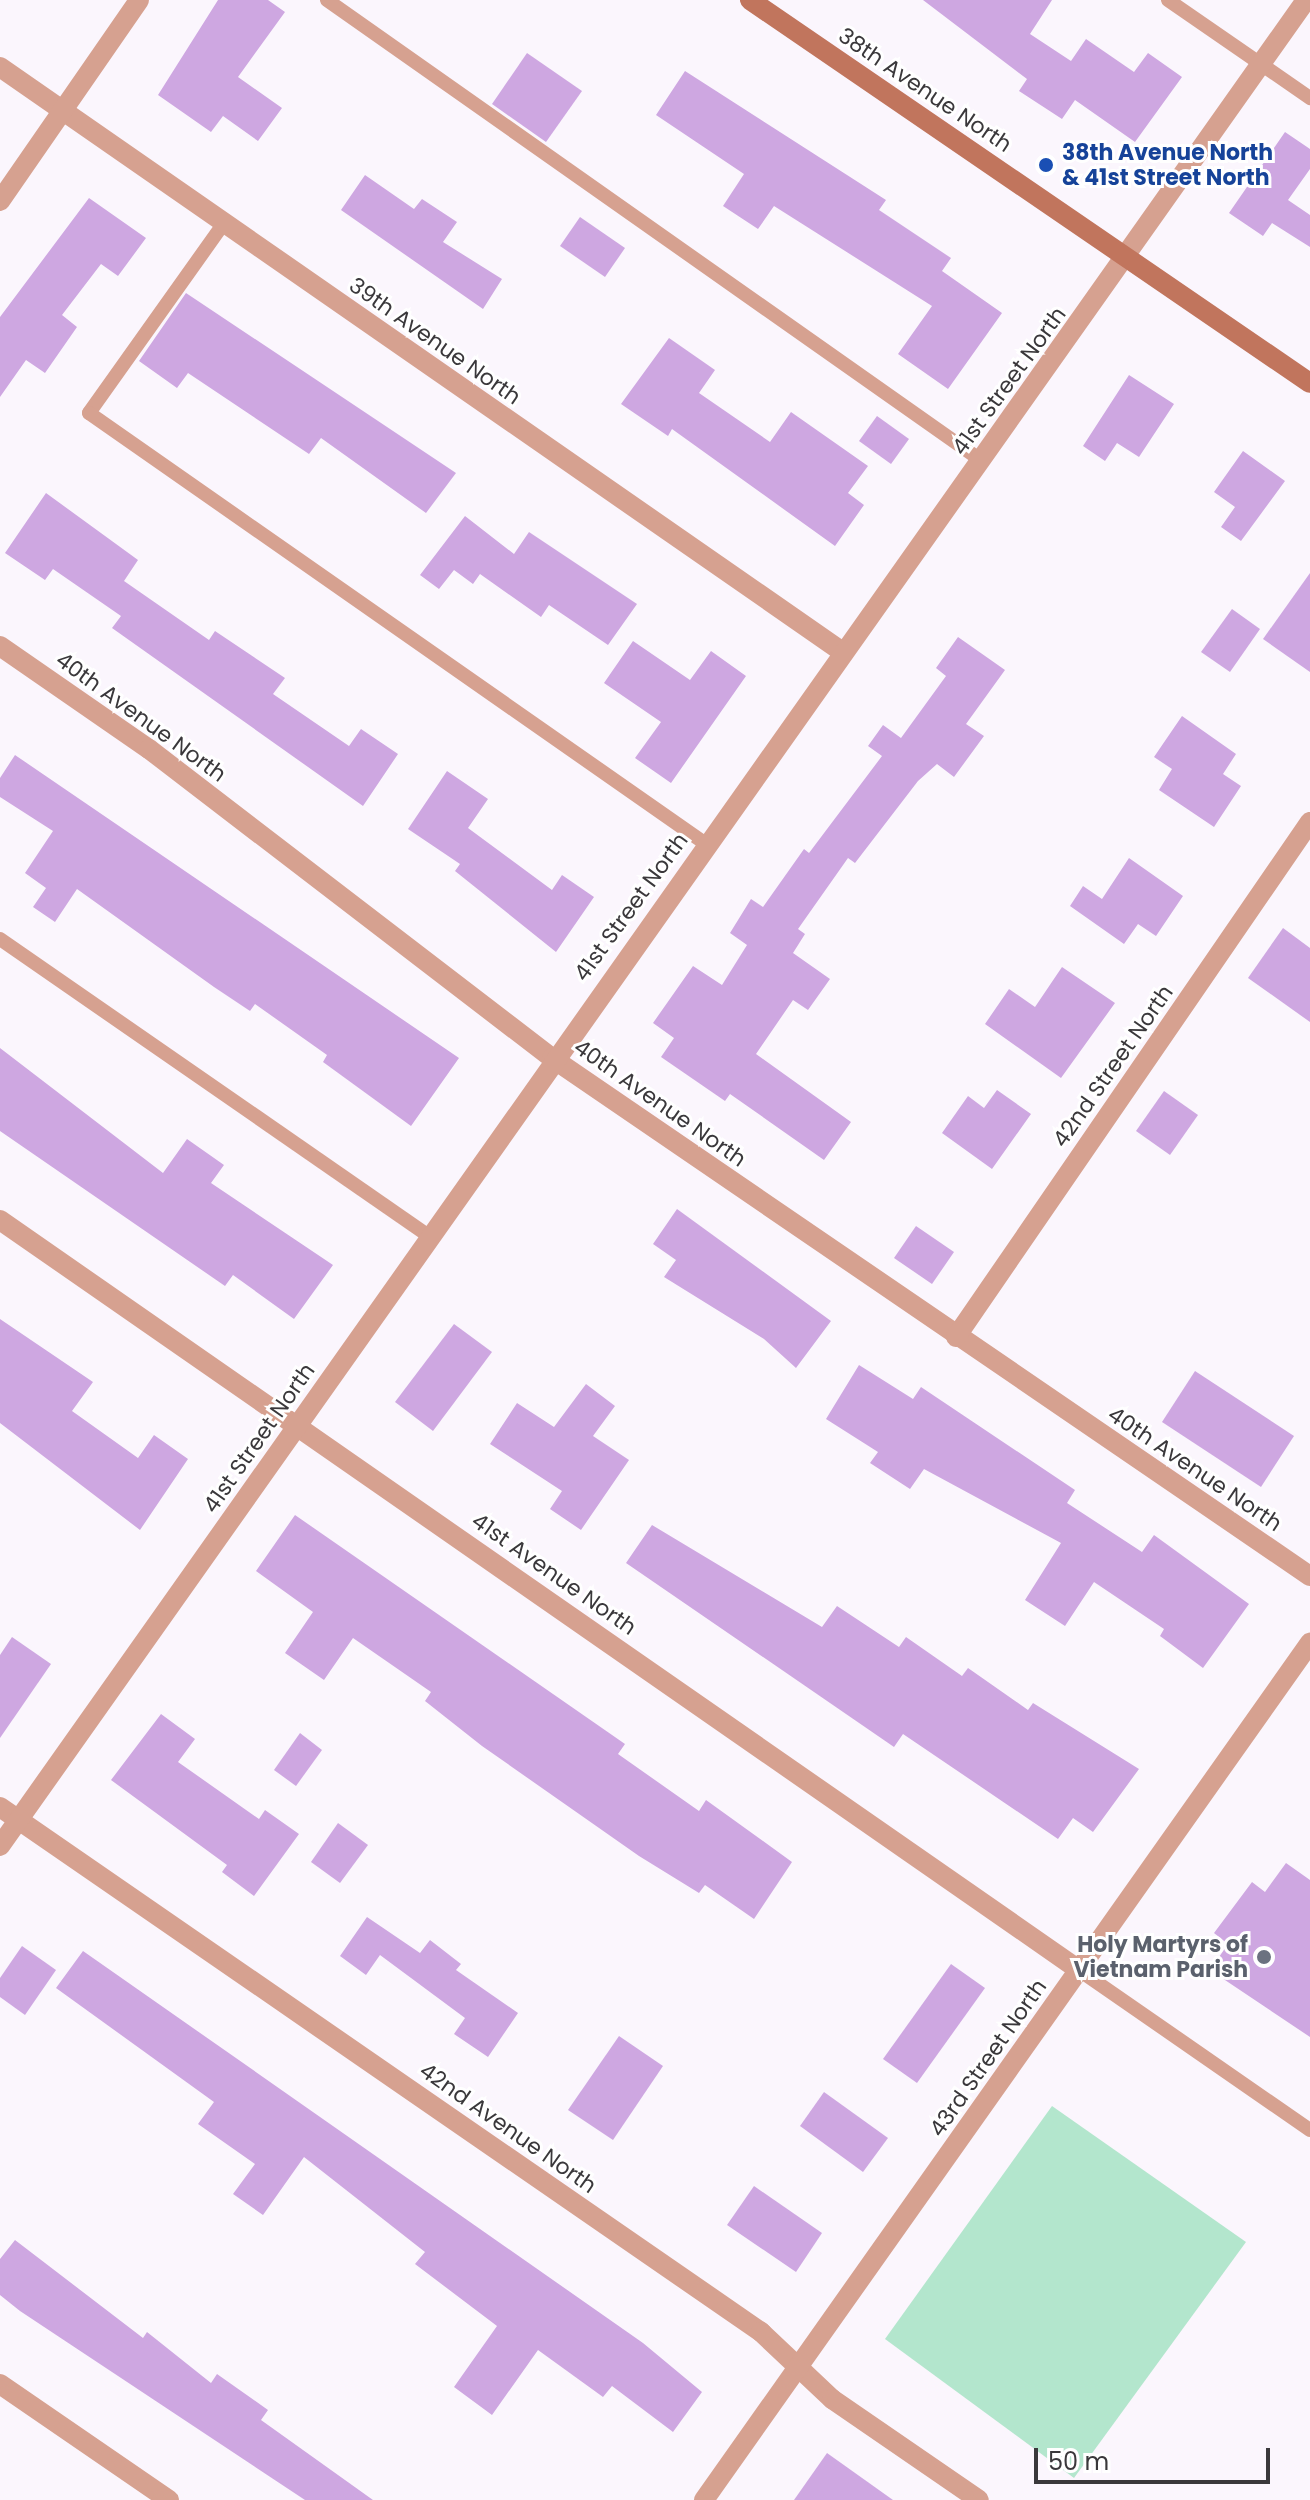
<!DOCTYPE html>
<style>
body{margin:0}
#map{position:relative;width:1310px;height:2500px;overflow:hidden;background:#fbf6fd;font-family:Poppins,sans-serif}
div>[style]{position:absolute}
.green>*{inset:0;background:#b3e6cd}
.building>*{inset:0;background:#cea7e1}
.lane>*{height:14px;margin:-7px;padding:0 7px;transform-origin:7px;border-radius:7px;background:#d6a190}
.street>*{height:20px;margin:-10px;padding:0 10px;transform-origin:10px;border-radius:10px;background:#d6a190}
.secondary>*{height:20px;margin:-10px;padding:0 10px;transform-origin:10px;border-radius:10px;background:#c1755d}
.dots>*{width:22px;height:22px;translate:-50% -50%;box-sizing:border-box;border:4px solid #fff;border-radius:50%}
span{translate:-50% -50%;white-space:nowrap;text-align:center;line-height:1.15;-webkit-text-stroke:6px #fff;paint-order:stroke}
.street-label{font-size:22px;color:#3a383b}
.transit-label{font-size:22px;color:#164399;font-weight:700}
.left{translate:0 -50%;text-align:left}
.worship-label{font-size:22px;color:#5b616d;font-weight:700}
.right{translate:-100% -50%;text-align:right}
.scale{position:absolute;left:1034px;top:2448px;width:236px;height:36px;box-sizing:border-box;border:4px solid #3a383b;border-top:0;padding-left:10px;font-size:24px;line-height:28px;white-space:nowrap;color:#3a383b;-webkit-text-stroke:6px #fff;paint-order:stroke}
</style>
<div id="map">
<div class="green">
<i style="clip-path:polygon(1052px 2106px,1246px 2242px,1074px 2478px,885px 2339px)"></i>
</div>
<div class="building">
<i style="clip-path:polygon(218px 0,268px 0,285px 12px,238px 77px,282px 108px,258px 141px,223px 116px,211px 132px,158px 95px)"></i>
<i style="clip-path:polygon(923px 0,1052px 0,1030px 34px,1071px 61px,1086px 39px,1134px 72px,1148px 53px,1182px 77px,1135px 142px,1075px 100px,1062px 119px,1019px 91px,1027px 79px)"></i>
<i style="clip-path:polygon(527px 53px,582px 91px,546px 142px,492px 104px)"></i>
<i style="clip-path:polygon(685px 71px,886px 200px,879px 210px,951px 258px,942px 271px,1002px 313px,948px 389px,898px 354px,932px 306px,774px 206px,758px 229px,723px 206px,744px 174px,656px 115px)"></i>
<i style="clip-path:polygon(1285px 132px,1310px 149px,1310px 169px,1288px 200px,1310px 215px,1310px 247px,1272px 223px,1263px 236px,1229px 213px)"></i>
<i style="clip-path:polygon(365px 175px,414px 209px,422px 199px,457px 222px,443px 242px,502px 279px,483px 309px,341px 210px)"></i>
<i style="clip-path:polygon(89px 198px,146px 238px,118px 276px,101px 264px,62px 315px,77px 327px,45px 373px,26px 360px,0 397px,0 317px)"></i>
<i style="clip-path:polygon(580px 217px,625px 248px,605px 277px,560px 246px)"></i>
<i style="clip-path:polygon(186px 293px,456px 473px,426px 513px,321px 438px,309px 454px,188px 373px,177px 388px,139px 361px)"></i>
<i style="clip-path:polygon(669px 338px,715px 370px,699px 393px,770px 442px,791px 412px,868px 466px,848px 493px,864px 505px,835px 546px,672px 429px,668px 436px,621px 404px)"></i>
<i style="clip-path:polygon(1129px 375px,1174px 404px,1139px 457px,1117px 443px,1105px 461px,1083px 446px)"></i>
<i style="clip-path:polygon(877px 416px,909px 439px,891px 464px,859px 441px)"></i>
<i style="clip-path:polygon(1243px 451px,1285px 481px,1241px 541px,1221px 527px,1235px 507px,1214px 492px)"></i>
<i style="clip-path:polygon(46px 493px,138px 560px,124px 581px,209px 640px,215px 631px,285px 678px,273px 694px,349px 746px,361px 729px,398px 754px,363px 806px,112px 628px,121px 616px,53px 569px,45px 580px,5px 553px)"></i>
<i style="clip-path:polygon(465px 516px,514px 554px,529px 532px,637px 604px,608px 645px,549px 605px,541px 617px,480px 574px,473px 584px,454px 570px,439px 589px,420px 575px)"></i>
<i style="clip-path:polygon(1310px 573px,1310px 672px,1263px 639px)"></i>
<i style="clip-path:polygon(1232px 609px,1260px 629px,1230px 672px,1201px 652px)"></i>
<i style="clip-path:polygon(958px 637px,1005px 670px,966px 724px,984px 736px,954px 777px,937px 764px,918px 781px,855px 863px,848px 858px,798px 929px,805px 934px,793px 953px,830px 979px,808px 1010px,793px 1000px,756px 1054px,851px 1122px,824px 1160px,730px 1094px,725px 1101px,661px 1057px,674px 1038px,653px 1023px,693px 966px,722px 985px,747px 945px,730px 933px,751px 899px,763px 907px,804px 849px,809px 853px,882px 756px,868px 746px,883px 725px,901px 738px,946px 676px,936px 668px)"></i>
<i style="clip-path:polygon(633px 641px,690px 680px,711px 651px,746px 676px,671px 783px,635px 758px,661px 722px,604px 683px)"></i>
<i style="clip-path:polygon(1182px 716px,1236px 754px,1223px 774px,1241px 786px,1214px 827px,1159px 790px,1172px 769px,1154px 757px)"></i>
<i style="clip-path:polygon(15px 755px,459px 1058px,411px 1126px,323px 1062px,327px 1055px,255px 1004px,250px 1011px,214px 987px,77px 889px,55px 922px,33px 907px,46px 888px,25px 873px,53px 831px,0 797px,0 778px)"></i>
<i style="clip-path:polygon(447px 771px,488px 799px,468px 828px,552px 890px,562px 875px,594px 897px,556px 952px,455px 871px,460px 864px,408px 829px)"></i>
<i style="clip-path:polygon(1129px 858px,1183px 896px,1156px 936px,1138px 924px,1124px 944px,1070px 906px,1083px 886px,1102px 899px)"></i>
<i style="clip-path:polygon(1283px 928px,1310px 948px,1310px 1022px,1248px 978px)"></i>
<i style="clip-path:polygon(1062px 967px,1115px 1003px,1061px 1078px,985px 1024px,1009px 989px,1035px 1007px)"></i>
<i style="clip-path:polygon(0 1048px,163px 1173px,187px 1139px,224px 1165px,211px 1183px,333px 1265px,294px 1319px,233px 1275px,225px 1286px,0 1131px)"></i>
<i style="clip-path:polygon(997px 1090px,1031px 1114px,992px 1169px,942px 1133px,968px 1096px,984px 1108px)"></i>
<i style="clip-path:polygon(1164px 1091px,1198px 1115px,1170px 1155px,1136px 1131px)"></i>
<i style="clip-path:polygon(677px 1209px,831px 1321px,796px 1368px,764px 1339px,664px 1277px,676px 1260px,653px 1244px)"></i>
<i style="clip-path:polygon(916px 1226px,954px 1252px,932px 1284px,894px 1258px)"></i>
<i style="clip-path:polygon(0 1319px,93px 1382px,72px 1411px,138px 1458px,154px 1435px,188px 1459px,140px 1530px,0 1423px)"></i>
<i style="clip-path:polygon(454px 1324px,492px 1352px,433px 1431px,395px 1402px)"></i>
<i style="clip-path:polygon(859px 1365px,913px 1399px,921px 1387px,1075px 1490px,1067px 1503px,1142px 1552px,1154px 1535px,1249px 1604px,1203px 1668px,1160px 1636px,1164px 1629px,1094px 1582px,1065px 1626px,1025px 1600px,1061px 1543px,924px 1469px,910px 1489px,870px 1463px,878px 1452px,826px 1419px)"></i>
<i style="clip-path:polygon(1195px 1371px,1294px 1436px,1261px 1487px,1162px 1422px)"></i>
<i style="clip-path:polygon(586px 1384px,615px 1406px,593px 1436px,629px 1460px,581px 1530px,550px 1509px,562px 1491px,490px 1444px,517px 1403px,554px 1427px)"></i>
<i style="clip-path:polygon(295px 1515px,625px 1744px,618px 1754px,699px 1811px,706px 1800px,792px 1862px,754px 1919px,705px 1885px,699px 1893px,639px 1856px,482px 1746px,425px 1701px,431px 1692px,353px 1638px,324px 1680px,285px 1653px,313px 1612px,256px 1571px)"></i>
<i style="clip-path:polygon(652px 1525px,822px 1627px,837px 1606px,899px 1647px,906px 1637px,962px 1676px,968px 1668px,1028px 1710px,1033px 1703px,1139px 1769px,1093px 1832px,1073px 1818px,1058px 1839px,903px 1734px,894px 1747px,626px 1563px)"></i>
<i style="clip-path:polygon(12px 1637px,51px 1664px,0 1738px,0 1655px)"></i>
<i style="clip-path:polygon(161px 1714px,195px 1739px,178px 1762px,259px 1819px,265px 1810px,299px 1834px,254px 1896px,222px 1872px,227px 1865px,111px 1780px)"></i>
<i style="clip-path:polygon(300px 1733px,322px 1750px,296px 1786px,274px 1770px)"></i>
<i style="clip-path:polygon(338px 1823px,368px 1845px,340px 1883px,311px 1862px)"></i>
<i style="clip-path:polygon(1286px 1863px,1310px 1880px,1310px 2037px,1210px 1970px,1228px 1944px,1214px 1933px,1252px 1882px,1265px 1892px)"></i>
<i style="clip-path:polygon(367px 1917px,420px 1953px,430px 1940px,461px 1964px,456px 1970px,518px 2013px,488px 2057px,454px 2034px,465px 2018px,380px 1955px,366px 1975px,340px 1956px)"></i>
<i style="clip-path:polygon(22px 1946px,56px 1970px,25px 2015px,0 1997px,0 1978px)"></i>
<i style="clip-path:polygon(83px 1951px,643px 2343px,702px 2392px,673px 2432px,612px 2386px,603px 2397px,538px 2350px,492px 2415px,454px 2387px,497px 2326px,415px 2264px,425px 2252px,304px 2157px,263px 2215px,233px 2194px,255px 2164px,198px 2124px,214px 2102px,56px 1988px)"></i>
<i style="clip-path:polygon(951px 1964px,985px 1988px,917px 2083px,883px 2059px)"></i>
<i style="clip-path:polygon(619px 2036px,663px 2066px,613px 2140px,568px 2110px)"></i>
<i style="clip-path:polygon(824px 2092px,888px 2138px,863px 2172px,800px 2126px)"></i>
<i style="clip-path:polygon(754px 2186px,822px 2233px,796px 2272px,727px 2225px)"></i>
<i style="clip-path:polygon(15px 2240px,143px 2338px,147px 2332px,211px 2383px,217px 2374px,268px 2410px,261px 2420px,373px 2500px,305px 2500px,20px 2311px,0 2295px,0 2259px)"></i>
<i style="clip-path:polygon(827px 2453px,893px 2500px,794px 2500px)"></i>
</div>
<div class="lane">
<i style="left:327px;top:0;width:801px;rotate:35.14deg"></i>
<i style="left:1168px;top:0;width:173px;rotate:34.6deg"></i>
<i style="left:224px;top:223px;width:233px;rotate:125.4deg"></i>
<i style="left:89px;top:413px;width:753px;rotate:34.94deg"></i>
<i style="left:0;top:939px;width:522px;rotate:34.7deg"></i>
<i style="left:1079px;top:1970px;width:281px;rotate:34.7deg"></i>
</div>
<div class="street">
<i style="left:0;top:67px;width:1027px;rotate:34.77deg"></i>
<i style="left:0;top:201px;width:244px;rotate:-55.3deg"></i>
<i style="left:0;top:646px;width:181px;rotate:34.7deg"></i>
<i style="left:149px;top:749px;width:508px;rotate:37.48deg"></i>
<i style="left:552px;top:1058px;width:918px;rotate:34.35deg"></i>
<i style="left:0;top:1220px;width:1314px;rotate:34.8deg"></i>
<i style="left:956px;top:1337px;width:625px;rotate:-55.5deg"></i>
<i style="left:0;top:1807px;width:925px;rotate:34.6deg"></i>
<i style="left:761px;top:2332px;width:98px;rotate:43.3deg"></i>
<i style="left:832px;top:2399px;width:178px;rotate:34.5deg"></i>
<i style="left:0;top:1846px;width:2261px;rotate:-54.72deg"></i>
<i style="left:0;top:2384px;width:205px;rotate:34.5deg"></i>
<i style="left:704px;top:2500px;width:1050px;rotate:-54.74deg"></i>
</div>
<div class="secondary">
<i style="left:750px;top:0;width:678px;rotate:34.37deg"></i>
</div>
<div class="dots">
<i style="left:1046px;top:165px;background:#1a4fb4"></i>
<i style="left:1264px;top:1957px;background:#6b7280"></i>
</div>
<div class="street-label">
<span style="left:925px;top:90px;rotate:34deg">38th Avenue North</span>
<span style="left:435px;top:341px;rotate:35deg">39th Avenue North</span>
<span style="left:1009px;top:381px;rotate:-54deg">41st Street North</span>
<span style="left:141px;top:717px;rotate:36deg">40th Avenue North</span>
<span style="left:631px;top:907px;rotate:-54deg">41st Street North</span>
<span style="left:1113px;top:1066px;rotate:-55deg">42nd Street North</span>
<span style="left:660px;top:1103px;rotate:35deg">40th Avenue North</span>
<span style="left:259px;top:1438px;rotate:-55deg">41st Street North</span>
<span style="left:1195px;top:1469px;rotate:34deg">40th Avenue North</span>
<span style="left:554px;top:1574px;rotate:35deg">41st Avenue North</span>
<span style="left:988px;top:2058px;rotate:-55deg">43rd Street North</span>
<span style="left:508px;top:2128px;rotate:35deg">42nd Avenue North</span>
</div>
<div class="transit-label">
<span class="left" style="left:1062px;top:165px">38th Avenue North<br>&amp; 41st Street North</span>
</div>
<div class="worship-label">
<span class="right" style="left:1248px;top:1957px">Holy Martyrs of<br>Vietnam Parish</span>
</div>
<div class="scale">50 m</div>
</div>
